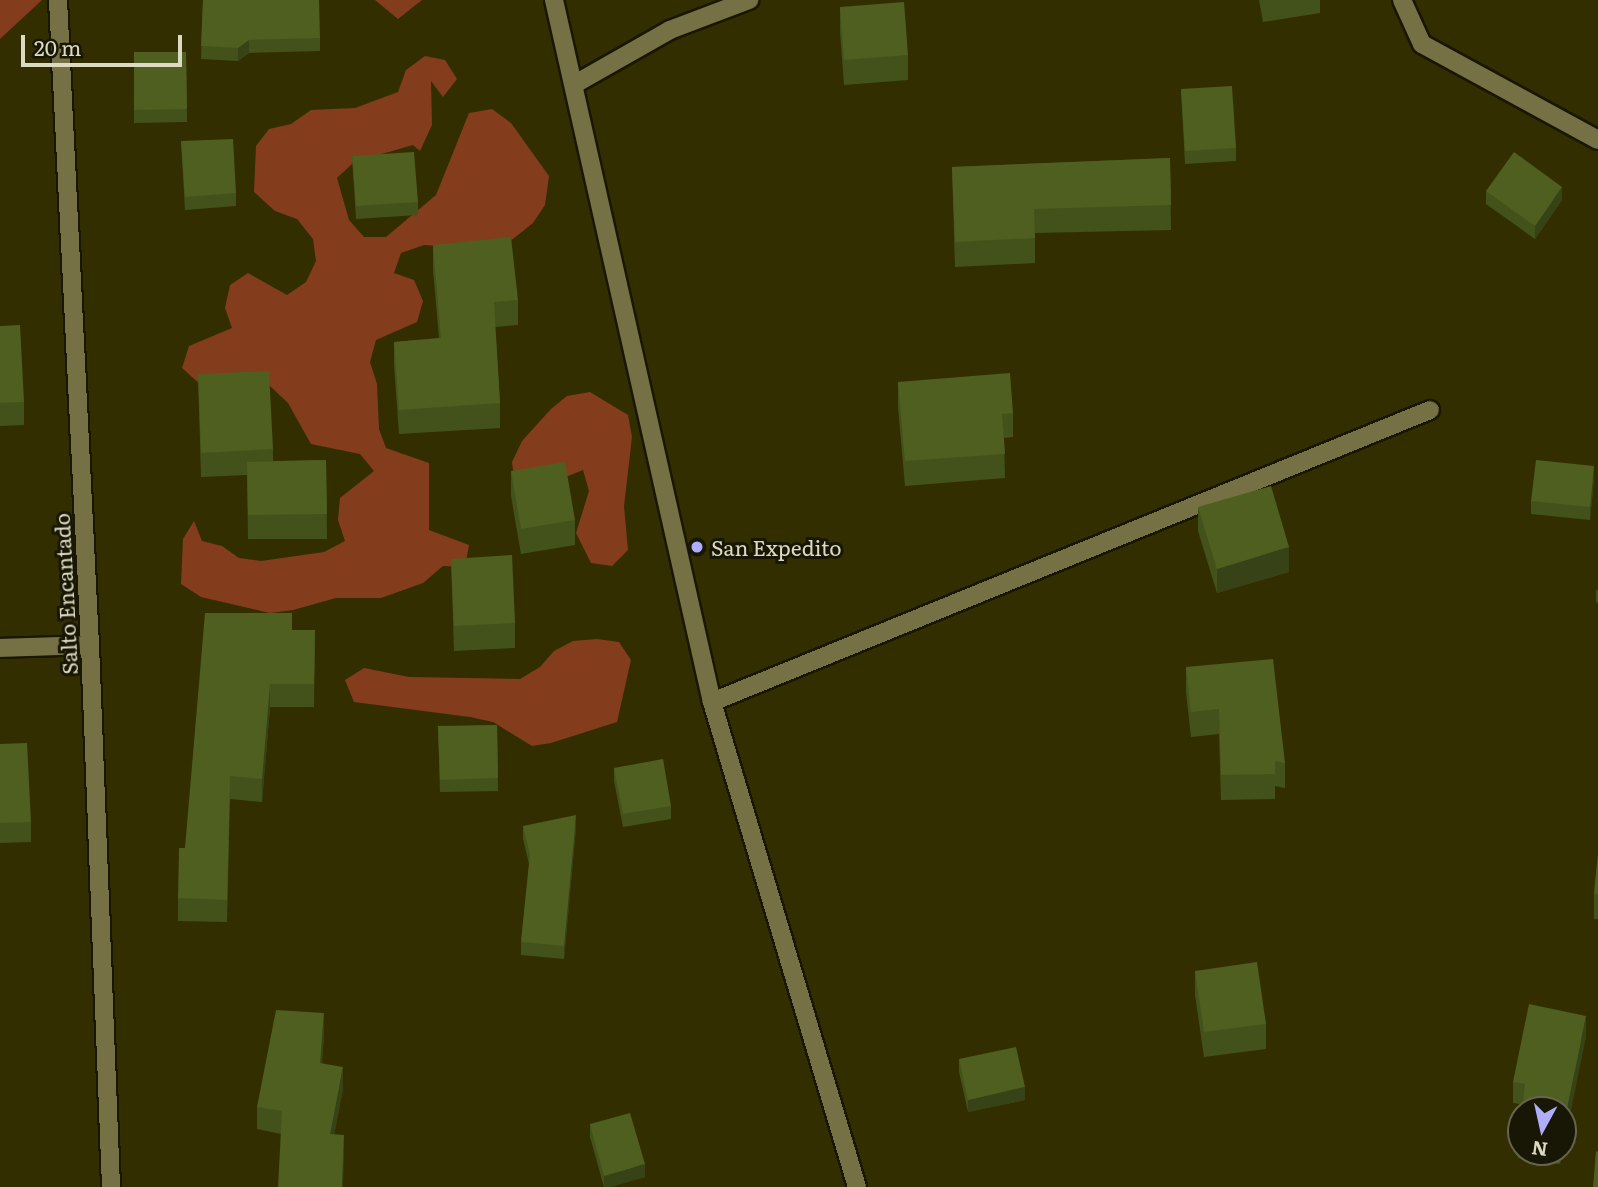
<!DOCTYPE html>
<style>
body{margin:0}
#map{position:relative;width:1598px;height:1187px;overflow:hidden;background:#332e00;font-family:Literata,serif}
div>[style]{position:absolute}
.green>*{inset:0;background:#833c1c}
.roads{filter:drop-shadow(2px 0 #191601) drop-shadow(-2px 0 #191601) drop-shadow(0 2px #191601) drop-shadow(0 -2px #191601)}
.minor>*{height:18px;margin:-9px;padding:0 9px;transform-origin:9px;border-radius:9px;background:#767144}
.wall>*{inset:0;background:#43521b}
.shaded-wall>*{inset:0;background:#374216}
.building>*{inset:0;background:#4e5f1f}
.dots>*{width:19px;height:19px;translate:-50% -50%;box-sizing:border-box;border:4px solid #181604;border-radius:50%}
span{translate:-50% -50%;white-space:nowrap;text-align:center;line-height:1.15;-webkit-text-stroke:6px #181604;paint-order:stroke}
.poi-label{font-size:21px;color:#dcdac2}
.left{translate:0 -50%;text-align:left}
.street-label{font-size:21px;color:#dcdac2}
.north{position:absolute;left:1507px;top:1096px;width:70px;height:70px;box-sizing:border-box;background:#181604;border:2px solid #666450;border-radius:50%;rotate:188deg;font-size:19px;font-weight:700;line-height:28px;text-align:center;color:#dcdac2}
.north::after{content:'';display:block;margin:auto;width:24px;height:32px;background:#aeaefb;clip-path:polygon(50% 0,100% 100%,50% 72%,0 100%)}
.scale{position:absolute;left:21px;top:35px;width:161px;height:32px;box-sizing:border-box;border:4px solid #dcdac2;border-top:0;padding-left:9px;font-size:21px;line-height:24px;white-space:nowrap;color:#dcdac2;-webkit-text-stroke:5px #181604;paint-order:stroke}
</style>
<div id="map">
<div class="green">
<i style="clip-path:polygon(0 0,42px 0,0 39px)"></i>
<i style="clip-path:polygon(375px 0,422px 0,398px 19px)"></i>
<i style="clip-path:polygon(425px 56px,445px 60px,457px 79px,443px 97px,431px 81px,432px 125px,420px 151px,413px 145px,354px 162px,337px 178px,349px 220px,364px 237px,386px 237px,436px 195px,469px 113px,492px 109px,511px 123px,549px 176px,545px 205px,533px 223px,513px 239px,493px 249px,424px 245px,401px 253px,394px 273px,414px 280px,423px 301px,417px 322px,376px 340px,370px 362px,377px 384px,379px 429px,386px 448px,429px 463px,429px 530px,469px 545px,465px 567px,443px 566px,423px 583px,381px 598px,336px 598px,293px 610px,270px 613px,201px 597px,181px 584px,183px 539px,194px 521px,202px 541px,222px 546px,239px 558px,261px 561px,324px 552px,345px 541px,338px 520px,340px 498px,374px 471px,360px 454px,311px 444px,288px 403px,270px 386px,201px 385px,182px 368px,189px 346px,232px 328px,225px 308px,230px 285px,248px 273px,287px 295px,306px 282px,316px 261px,313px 239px,297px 219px,275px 211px,254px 192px,256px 146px,269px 129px,291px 124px,311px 110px,355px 108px,398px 92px,406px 70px)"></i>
<i style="clip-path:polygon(590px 392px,628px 415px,632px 437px,624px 506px,628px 550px,612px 566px,591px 563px,576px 533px,589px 491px,583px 470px,536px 489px,515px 485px,512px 462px,522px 441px,551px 409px,567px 396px)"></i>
<i style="clip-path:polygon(597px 639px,619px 642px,631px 660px,617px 722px,551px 743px,532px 746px,493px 722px,470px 717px,354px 702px,345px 680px,364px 668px,409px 677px,520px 679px,540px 667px,554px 651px,573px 641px)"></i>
</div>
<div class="roads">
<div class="minor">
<i style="left:58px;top:0;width:646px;rotate:87.16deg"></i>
<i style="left:90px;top:645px;width:542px;rotate:87.78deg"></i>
<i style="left:554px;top:0;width:720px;rotate:77.32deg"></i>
<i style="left:712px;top:702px;width:506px;rotate:73.35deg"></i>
<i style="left:1402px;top:0;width:48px;rotate:65.6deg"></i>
<i style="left:1422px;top:44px;width:200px;rotate:28.6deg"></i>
<i style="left:575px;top:84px;width:109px;rotate:-29.6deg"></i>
<i style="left:670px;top:30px;width:85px;rotate:-20.8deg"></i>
<i style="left:0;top:648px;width:90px;rotate:-1.9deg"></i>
<i style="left:712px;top:702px;width:775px;rotate:-22.13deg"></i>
</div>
</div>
<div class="wall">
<i style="clip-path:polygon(203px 0,320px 38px,320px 51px,249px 53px,238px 61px,201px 59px)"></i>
<i style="clip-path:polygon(1259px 0,1320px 0,1320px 13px,1263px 22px)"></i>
<i style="clip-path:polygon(840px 7px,908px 55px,908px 80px,844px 85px,840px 32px)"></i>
<i style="clip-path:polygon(134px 52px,186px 52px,187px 122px,134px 123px)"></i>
<i style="clip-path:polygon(1181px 89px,1236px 148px,1236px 161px,1185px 164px)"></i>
<i style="clip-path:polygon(181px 141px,236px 193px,236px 206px,185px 210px)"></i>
<i style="clip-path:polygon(352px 156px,418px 202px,418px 215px,356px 219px)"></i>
<i style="clip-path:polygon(1170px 158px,1171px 230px,1035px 233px,1035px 263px,955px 267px,952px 167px)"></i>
<i style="clip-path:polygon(1486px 191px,1562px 200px,1535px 239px,1486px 204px)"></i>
<i style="clip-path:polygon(433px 245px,518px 300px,518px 325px,495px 327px,500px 403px,500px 428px,399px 434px,394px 366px,394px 342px,439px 338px,433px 270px)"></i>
<i style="clip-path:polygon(0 326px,24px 402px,24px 425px,0 426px)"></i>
<i style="clip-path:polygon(198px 374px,273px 449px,273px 461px,326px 460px,327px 539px,248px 539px,247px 475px,201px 477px)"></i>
<i style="clip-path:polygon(898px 382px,1013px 413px,1013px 437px,1004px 438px,1005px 478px,905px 486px,898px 407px)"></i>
<i style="clip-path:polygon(511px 471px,575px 520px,575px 545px,521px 554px,511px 496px)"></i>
<i style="clip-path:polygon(1594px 479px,1590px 520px,1531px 514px,1531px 501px)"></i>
<i style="clip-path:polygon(1198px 507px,1289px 572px,1217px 593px,1198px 531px)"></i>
<i style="clip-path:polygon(451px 559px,515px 623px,515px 648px,454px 651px)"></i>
<i style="clip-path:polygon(1596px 590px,1598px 590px,1598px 603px,1596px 602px)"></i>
<i style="clip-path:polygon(292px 630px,315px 630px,314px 707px,270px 707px,262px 802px,230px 799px,227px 922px,178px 921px,178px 898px,185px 848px)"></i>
<i style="clip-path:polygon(1186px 667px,1285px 763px,1285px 788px,1275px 786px,1275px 799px,1221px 800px,1219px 734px,1191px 737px,1186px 692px)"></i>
<i style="clip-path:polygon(497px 725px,498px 791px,440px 792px,438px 727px)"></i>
<i style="clip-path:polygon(0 744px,31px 822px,31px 842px,0 843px)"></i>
<i style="clip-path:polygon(614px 768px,671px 806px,671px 819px,623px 827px,614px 781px)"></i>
<i style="clip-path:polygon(523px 826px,576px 828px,564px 959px,521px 955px,521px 942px,529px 864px,523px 839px)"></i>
<i style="clip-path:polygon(1598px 854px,1598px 919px,1594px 919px,1594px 894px)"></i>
<i style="clip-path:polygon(1195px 971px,1266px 1024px,1266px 1049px,1204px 1057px,1195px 995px)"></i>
<i style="clip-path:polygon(324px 1035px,322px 1063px,343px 1089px,334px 1135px,344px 1158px,281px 1134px,257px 1129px,257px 1107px)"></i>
<i style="clip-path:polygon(1586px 1037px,1563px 1110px,1513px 1103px,1513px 1082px)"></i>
<i style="clip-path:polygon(959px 1059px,1025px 1100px,968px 1112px,959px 1072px)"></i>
<i style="clip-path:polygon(1521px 1114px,1521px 1152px,1563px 1152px,1560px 1164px,1518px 1158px,1518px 1137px)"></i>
<i style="clip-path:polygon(590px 1124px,645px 1177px,610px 1187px,604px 1187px,590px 1137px)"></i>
</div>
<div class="shaded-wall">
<i style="clip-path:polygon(249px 40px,249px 53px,238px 61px,238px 48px)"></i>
<i style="clip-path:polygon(1562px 187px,1562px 200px,1535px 239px,1535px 226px)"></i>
<i style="clip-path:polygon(1594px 466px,1594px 479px,1590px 520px,1590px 507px)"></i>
<i style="clip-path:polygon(1289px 547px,1289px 572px,1217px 593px,1217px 569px)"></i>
<i style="clip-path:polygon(270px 684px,270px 707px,262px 802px,262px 779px)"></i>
<i style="clip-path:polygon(576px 815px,576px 828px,564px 959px,564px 946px)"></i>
<i style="clip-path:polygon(324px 1013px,324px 1035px,320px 1085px,320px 1063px)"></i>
<i style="clip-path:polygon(1586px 1016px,1586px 1037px,1563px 1150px,1563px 1129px)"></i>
<i style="clip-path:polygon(343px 1067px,343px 1089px,330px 1157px,330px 1134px)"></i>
<i style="clip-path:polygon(1025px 1087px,1025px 1100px,968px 1112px,968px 1100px)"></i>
<i style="clip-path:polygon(344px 1135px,344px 1158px,343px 1187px,342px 1187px)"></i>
<i style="clip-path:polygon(1560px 1152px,1563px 1152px,1560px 1164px)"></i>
<i style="clip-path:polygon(645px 1164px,645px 1177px,610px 1187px,604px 1187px,604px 1176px)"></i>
</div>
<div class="building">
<i style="clip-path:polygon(203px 0,319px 0,320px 38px,249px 40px,238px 48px,201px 46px)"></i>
<i style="clip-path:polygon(904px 2px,908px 55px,844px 60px,840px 7px)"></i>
<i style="clip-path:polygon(134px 52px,186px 52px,187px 109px,134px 110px)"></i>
<i style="clip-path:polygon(1232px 86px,1236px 148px,1185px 151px,1181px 89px)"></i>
<i style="clip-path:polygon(233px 139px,236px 193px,185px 197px,181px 141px)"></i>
<i style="clip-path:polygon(414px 152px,418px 202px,356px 206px,352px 156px)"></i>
<i style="clip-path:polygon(1514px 152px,1562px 187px,1535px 226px,1486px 191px)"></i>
<i style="clip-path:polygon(1170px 158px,1171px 205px,1034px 209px,1035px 238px,955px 242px,952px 167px)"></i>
<i style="clip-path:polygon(511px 237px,518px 300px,494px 302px,500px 403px,399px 410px,394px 342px,441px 338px,433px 245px)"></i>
<i style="clip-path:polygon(20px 325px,24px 402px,0 403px,0 326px)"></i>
<i style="clip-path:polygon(269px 371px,273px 449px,201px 453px,198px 374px)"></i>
<i style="clip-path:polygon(1010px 373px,1013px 413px,1002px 414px,1005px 454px,905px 461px,898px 382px)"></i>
<i style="clip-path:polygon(326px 460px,327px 514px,248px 515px,247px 462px)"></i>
<i style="clip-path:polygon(1536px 460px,1594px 466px,1590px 507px,1531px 501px)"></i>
<i style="clip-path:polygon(565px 462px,575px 520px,521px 529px,511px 471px)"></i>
<i style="clip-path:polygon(1271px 486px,1289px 547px,1217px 569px,1198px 507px)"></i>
<i style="clip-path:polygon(512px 555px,515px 623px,454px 626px,451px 559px)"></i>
<i style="clip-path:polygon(205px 613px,292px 613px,292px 630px,315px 630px,314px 684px,270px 684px,262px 779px,230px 776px,227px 900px,178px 898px,179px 848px,185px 848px)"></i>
<i style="clip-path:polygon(1273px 659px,1285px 763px,1275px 761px,1275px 774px,1221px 775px,1219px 709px,1191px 712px,1186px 667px)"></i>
<i style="clip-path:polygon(497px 725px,498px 778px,440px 780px,438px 726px)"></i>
<i style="clip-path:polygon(27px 743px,31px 822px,0 823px,0 744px)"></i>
<i style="clip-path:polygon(663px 759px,671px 806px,623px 814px,614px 768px)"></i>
<i style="clip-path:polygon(576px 815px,564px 946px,521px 942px,530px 855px,523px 826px)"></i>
<i style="clip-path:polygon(1598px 854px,1598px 894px,1594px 894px)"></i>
<i style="clip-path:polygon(1257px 962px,1266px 1024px,1204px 1032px,1195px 971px)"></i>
<i style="clip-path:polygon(1529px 1004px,1586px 1016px,1563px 1129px,1563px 1110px,1522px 1110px,1525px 1084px,1513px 1082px)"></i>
<i style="clip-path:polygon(276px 1010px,324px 1013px,320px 1063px,343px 1067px,330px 1134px,344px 1135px,342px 1187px,278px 1187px,282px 1111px,257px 1107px)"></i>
<i style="clip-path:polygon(1016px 1047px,1025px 1087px,968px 1100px,959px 1059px)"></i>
<i style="clip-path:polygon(630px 1113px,645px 1164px,604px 1176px,590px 1124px)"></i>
<i style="clip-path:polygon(1521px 1114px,1521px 1138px,1518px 1137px)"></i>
<i style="clip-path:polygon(1596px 1151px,1598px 1152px,1598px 1187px,1593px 1187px)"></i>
</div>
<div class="dots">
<i style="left:697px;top:547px;background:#aeaefb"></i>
</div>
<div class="poi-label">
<span class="left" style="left:711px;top:547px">San Expedito</span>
</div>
<div class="street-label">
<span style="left:65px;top:594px;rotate:-93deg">Salto Encantado</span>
</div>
<div class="north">N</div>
<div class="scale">20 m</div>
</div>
